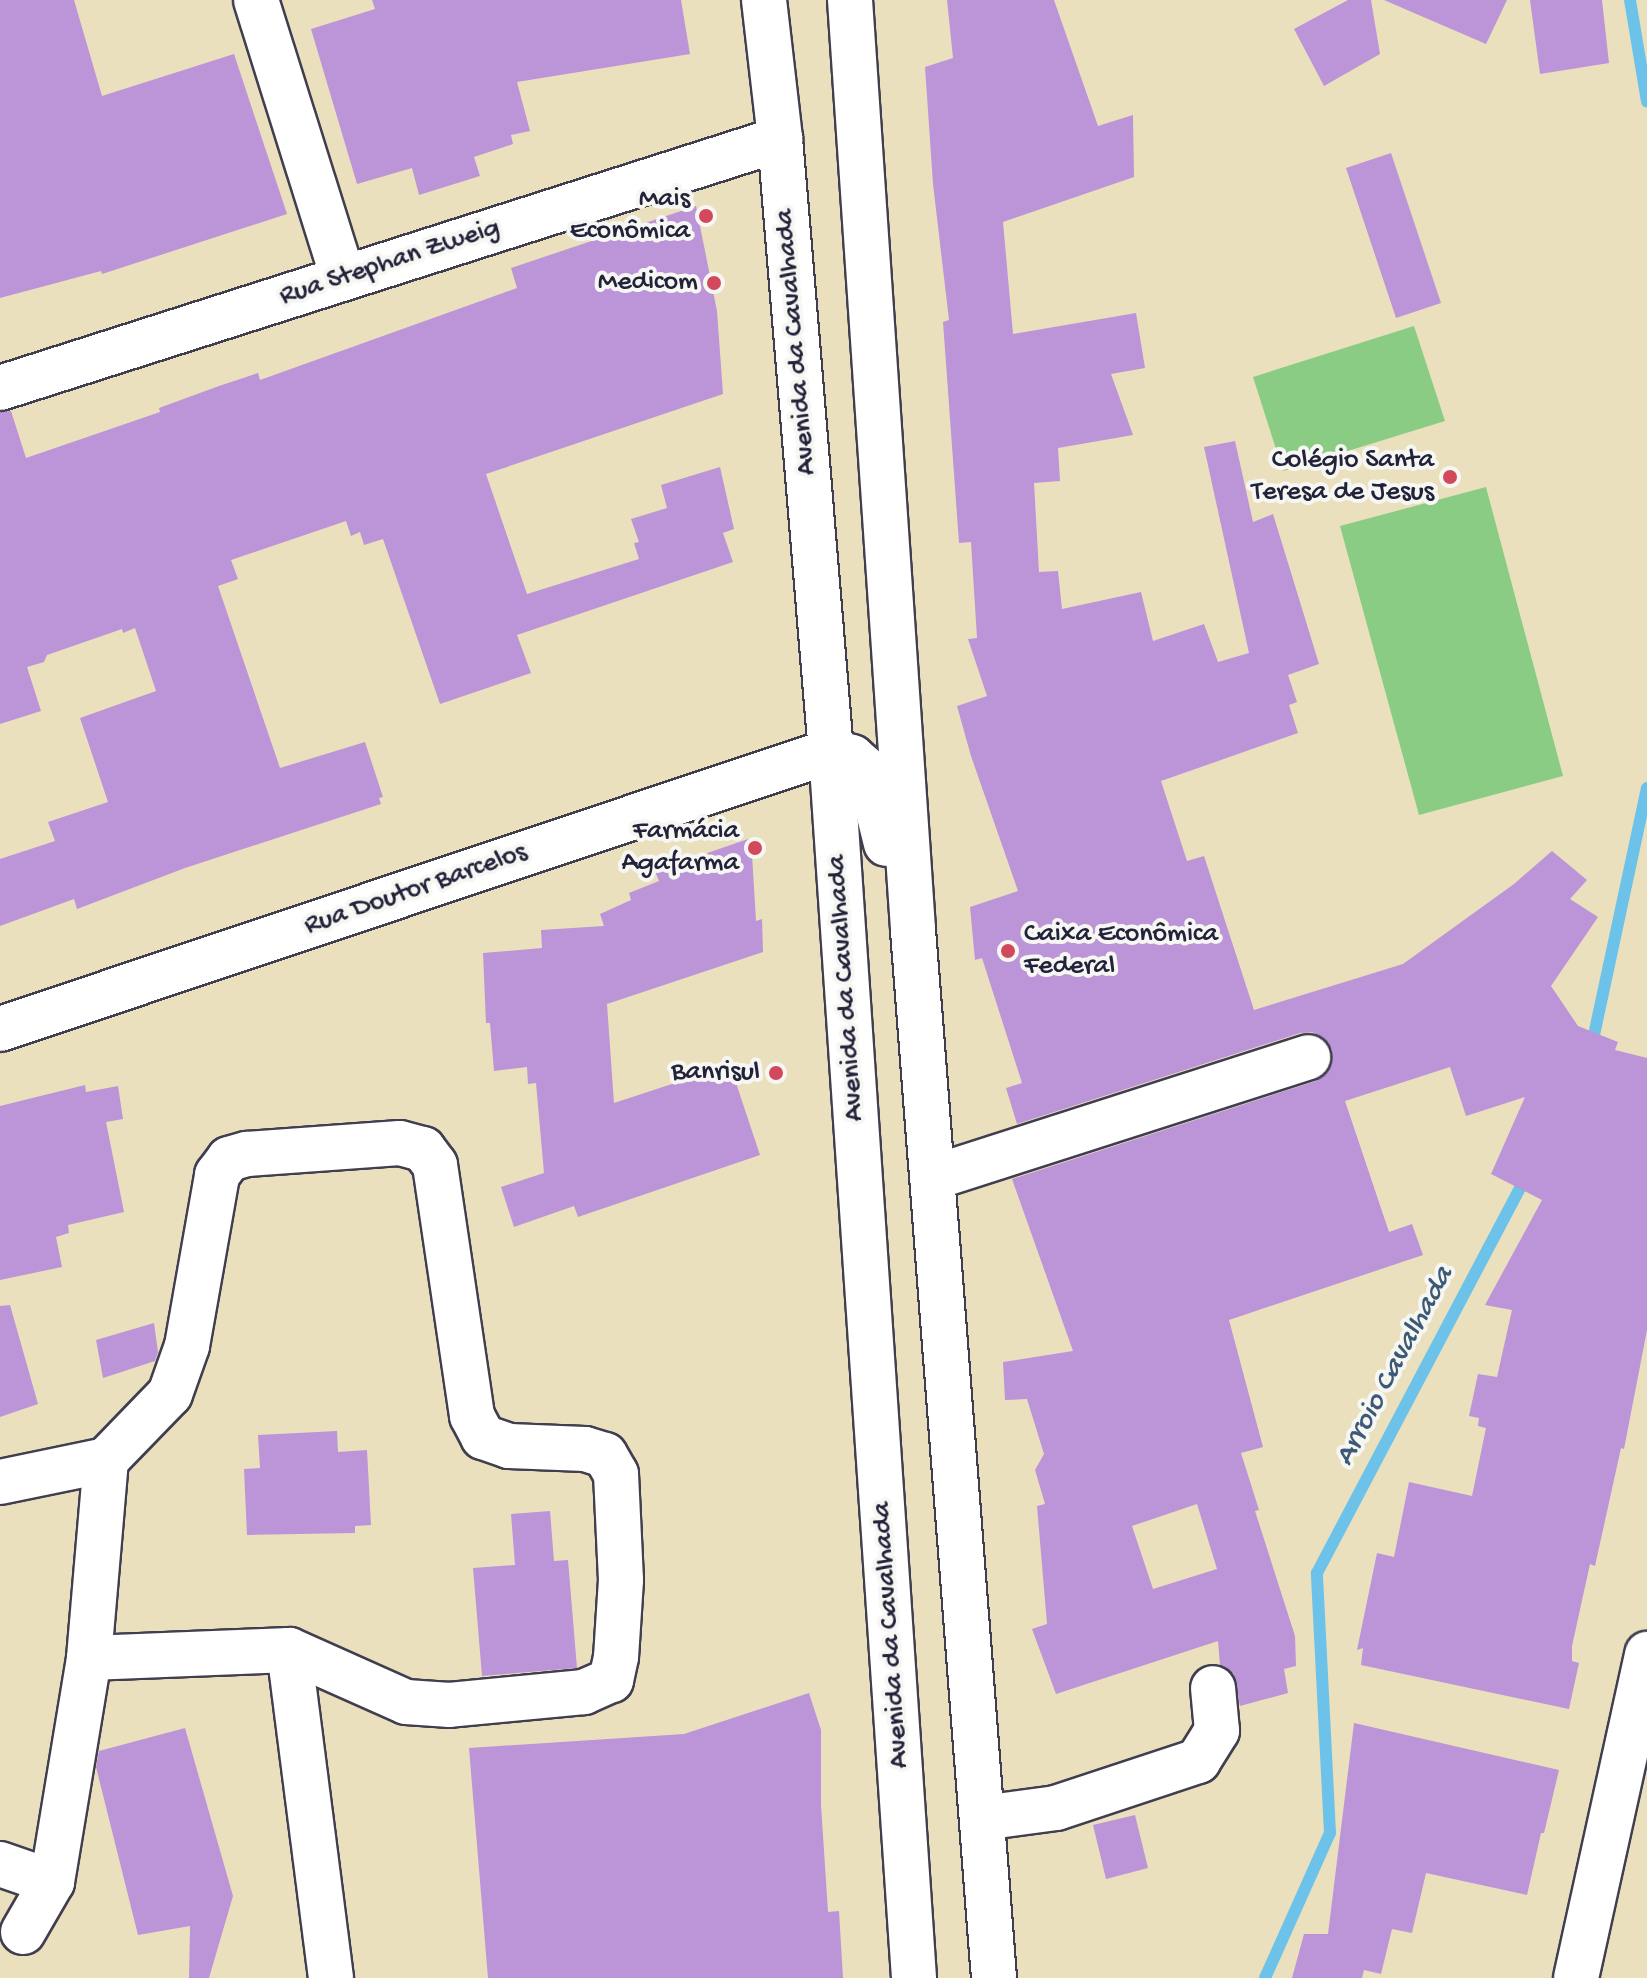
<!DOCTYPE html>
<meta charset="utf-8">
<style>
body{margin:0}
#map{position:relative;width:1647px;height:1978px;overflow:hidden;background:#eae0be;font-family:"Gochi Hand",sans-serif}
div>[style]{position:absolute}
.green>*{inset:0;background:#8acc84}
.stream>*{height:12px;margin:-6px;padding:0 6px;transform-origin:6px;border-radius:6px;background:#6cc2e9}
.building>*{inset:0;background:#bc94d8}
.roads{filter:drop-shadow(2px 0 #403e4f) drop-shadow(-2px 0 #403e4f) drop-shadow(0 2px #403e4f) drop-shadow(0 -2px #403e4f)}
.minor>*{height:44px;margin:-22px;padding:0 22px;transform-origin:22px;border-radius:22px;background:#fff}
.major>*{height:44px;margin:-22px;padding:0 22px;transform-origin:22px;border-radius:22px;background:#fff}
.dots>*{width:22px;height:22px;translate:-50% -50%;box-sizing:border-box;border:4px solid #f6f6f2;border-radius:50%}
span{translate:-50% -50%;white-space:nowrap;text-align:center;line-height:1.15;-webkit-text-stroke:8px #f6f6f2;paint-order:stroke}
.poi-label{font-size:28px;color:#22223b}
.right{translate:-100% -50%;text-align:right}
.left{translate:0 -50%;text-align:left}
.street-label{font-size:28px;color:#22223b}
.water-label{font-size:30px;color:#3c5a78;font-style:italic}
</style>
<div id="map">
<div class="green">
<i style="clip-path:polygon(1414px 326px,1445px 421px,1283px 471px,1253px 377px)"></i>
<i style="clip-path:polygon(1486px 487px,1563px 776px,1419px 815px,1340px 526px)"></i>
</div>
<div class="stream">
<i style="left:1630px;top:0;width:103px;rotate:80.5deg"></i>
<i style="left:1591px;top:1049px;width:267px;rotate:-77.9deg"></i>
<i style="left:1265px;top:1978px;width:159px;rotate:-65.9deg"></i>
<i style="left:1330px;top:1833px;width:260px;rotate:-92.9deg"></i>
<i style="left:1317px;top:1573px;width:450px;rotate:-62.2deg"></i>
</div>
<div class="building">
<i style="clip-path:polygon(0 0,74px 0,102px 96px,234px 54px,287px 214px,102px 274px,101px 271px,0 298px)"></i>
<i style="clip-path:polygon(372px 0,681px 0,690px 54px,517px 82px,530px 131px,511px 135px,513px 144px,474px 157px,480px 176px,419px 195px,412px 168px,357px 184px,311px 29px,375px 9px)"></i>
<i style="clip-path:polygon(evenodd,947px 0,1054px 0,1098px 126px,1133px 115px,1134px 177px,1003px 222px,1013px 334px,1136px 313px,1145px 368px,1111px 374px,1133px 435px,1058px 448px,1060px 481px,1034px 483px,1039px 572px,1058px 571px,1062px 609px,1141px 592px,1153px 641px,1204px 624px,1218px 662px,1249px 653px,1204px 447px,1235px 441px,1253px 522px,1273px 514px,1319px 664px,1288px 675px,1297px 702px,1289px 705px,1298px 733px,1161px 781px,1187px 861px,1204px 856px,1254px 1010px,1403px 964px,1514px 884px,1552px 851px,1587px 880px,1570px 899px,1598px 917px,1551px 986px,1578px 1026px,1618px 1042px,1615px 1050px,1647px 1058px,1647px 1330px,1624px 1449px,1621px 1448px,1595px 1566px,1590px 1564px,1572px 1646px,1572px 1661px,1579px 1663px,1569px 1709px,1361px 1665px,1363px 1648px,1357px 1650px,1377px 1553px,1394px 1557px,1409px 1482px,1472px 1496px,1486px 1428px,1478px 1426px,1479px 1418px,1469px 1416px,1478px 1374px,1497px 1377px,1512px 1310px,1485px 1305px,1542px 1200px,1491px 1174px,1525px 1097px,1466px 1116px,1450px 1067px,1345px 1101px,1389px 1232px,1412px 1224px,1423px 1255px,1229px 1320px,1263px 1447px,1241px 1453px,1259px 1510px,1255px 1511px,1295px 1636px,1296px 1666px,1284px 1669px,1288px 1693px,1240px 1706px,1234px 1674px,1220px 1665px,1218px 1641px,1056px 1694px,1032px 1629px,1047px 1624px,1037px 1506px,1045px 1504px,1035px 1470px,1044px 1454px,1027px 1399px,1005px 1400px,1003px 1362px,1073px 1351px,1012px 1179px,1316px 1081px,1327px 1073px,1332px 1063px,1332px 1050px,1324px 1038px,1312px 1032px,1300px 1033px,1017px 1124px,1006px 1088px,1022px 1083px,982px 958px,975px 960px,970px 907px,1018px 891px,971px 756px,957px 706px,987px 696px,968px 639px,977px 638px,971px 542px,959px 543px,943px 322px,949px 320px,933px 184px,925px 67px,953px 58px,947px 0,1197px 1504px,1217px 1569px,1153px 1589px,1132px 1526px,1197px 1504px)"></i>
<i style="clip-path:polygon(1348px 0,1371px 0,1380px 54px,1324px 86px,1294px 29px)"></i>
<i style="clip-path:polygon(1384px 0,1507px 0,1486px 44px)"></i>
<i style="clip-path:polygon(1530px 0,1602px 0,1609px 63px,1540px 74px)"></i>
<i style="clip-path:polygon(1391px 153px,1441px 303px,1396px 318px,1346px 168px)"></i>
<i style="clip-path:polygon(696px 206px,717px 311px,723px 394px,486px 474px,527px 594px,639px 559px,634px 543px,639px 542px,631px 519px,667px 508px,661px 485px,720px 467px,734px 529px,723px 533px,733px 562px,517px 635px,531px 673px,440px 704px,383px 539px,364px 545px,360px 532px,351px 536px,346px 521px,231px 560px,238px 579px,218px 586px,280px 768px,365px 742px,383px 797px,379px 798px,381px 804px,185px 868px,77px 909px,74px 899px,0 926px,0 859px,55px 841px,48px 822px,108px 802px,80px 718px,156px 691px,135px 628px,123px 633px,122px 629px,47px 655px,44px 662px,27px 667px,41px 711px,0 724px,0 412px,11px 411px,26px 458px,160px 412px,159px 408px,219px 386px,258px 373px,260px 380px,517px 288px,511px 268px)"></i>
<i style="clip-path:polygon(751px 838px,756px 921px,762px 919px,763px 952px,607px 1004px,614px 1103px,730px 1065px,760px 1155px,578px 1217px,574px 1206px,514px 1227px,501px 1187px,544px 1173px,536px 1083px,528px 1084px,527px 1067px,494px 1071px,490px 1023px,486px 1023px,483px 953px,542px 948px,541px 930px,604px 926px,600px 914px,631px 900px,629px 893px,659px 881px,655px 871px)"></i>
<i style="clip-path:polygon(85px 1085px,86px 1092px,118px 1086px,123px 1119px,106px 1122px,124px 1212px,68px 1225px,69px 1233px,56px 1237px,62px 1267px,0 1280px,0 1106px)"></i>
<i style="clip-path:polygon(10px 1305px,38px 1404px,0 1417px,0 1306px)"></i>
<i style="clip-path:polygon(154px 1323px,158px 1352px,155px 1361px,103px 1378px,96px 1340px)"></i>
<i style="clip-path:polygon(337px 1431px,338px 1452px,367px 1450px,371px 1525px,355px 1526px,355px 1533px,247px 1535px,244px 1469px,260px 1468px,258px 1435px)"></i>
<i style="clip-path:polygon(550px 1511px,554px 1561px,568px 1560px,577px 1668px,482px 1676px,473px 1568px,515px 1565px,511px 1514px)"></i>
<i style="clip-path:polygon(809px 1693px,821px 1730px,821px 1805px,828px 1912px,839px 1911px,843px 1978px,488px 1978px,469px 1748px,684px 1734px)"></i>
<i style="clip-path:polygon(1354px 1723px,1559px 1770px,1544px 1833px,1541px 1833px,1527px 1895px,1426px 1873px,1412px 1933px,1392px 1929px,1381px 1974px,1364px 1970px,1362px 1978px,1292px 1978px,1304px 1934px,1328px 1934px)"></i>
<i style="clip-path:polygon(185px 1728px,233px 1896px,209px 1978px,189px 1978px,190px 1926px,138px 1935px,96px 1767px,99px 1751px)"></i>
<i style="clip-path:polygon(1135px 1815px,1148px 1868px,1106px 1879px,1093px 1825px)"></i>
</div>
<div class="roads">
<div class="minor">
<i style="left:256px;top:0;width:291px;rotate:72.6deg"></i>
<i style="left:0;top:388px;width:819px;rotate:-17.7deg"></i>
<i style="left:0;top:1029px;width:876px;rotate:-18.5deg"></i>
<i style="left:935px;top:1177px;width:392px;rotate:-17.8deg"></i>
<i style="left:0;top:1482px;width:108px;rotate:-11.7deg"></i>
<i style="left:106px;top:1460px;width:92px;rotate:-45.9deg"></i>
<i style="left:170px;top:1394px;width:51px;rotate:-70.5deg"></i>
<i style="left:187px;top:1346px;width:174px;rotate:-80deg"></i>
<i style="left:217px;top:1175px;width:20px;rotate:-53deg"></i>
<i style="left:229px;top:1159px;width:19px;rotate:-16deg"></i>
<i style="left:247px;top:1154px;width:153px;rotate:-4.1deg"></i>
<i style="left:400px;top:1143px;width:24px;rotate:15deg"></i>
<i style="left:423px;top:1149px;width:20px;rotate:53deg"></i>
<i style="left:435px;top:1165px;width:254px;rotate:81.6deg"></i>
<i style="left:472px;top:1416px;width:24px;rotate:62deg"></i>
<i style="left:483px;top:1437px;width:28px;rotate:19deg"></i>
<i style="left:509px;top:1446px;width:76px;rotate:2.3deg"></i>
<i style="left:585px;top:1449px;width:21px;rotate:17deg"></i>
<i style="left:605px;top:1455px;width:22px;rotate:60deg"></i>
<i style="left:616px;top:1474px;width:106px;rotate:87.3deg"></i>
<i style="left:621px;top:1580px;width:77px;rotate:93.7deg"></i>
<i style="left:616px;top:1657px;width:24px;rotate:102deg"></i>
<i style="left:611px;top:1680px;width:30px;rotate:156deg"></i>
<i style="left:584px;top:1692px;width:135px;rotate:174.5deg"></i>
<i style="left:450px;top:1705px;width:44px;rotate:-176.1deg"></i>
<i style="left:406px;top:1702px;width:128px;rotate:-156deg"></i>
<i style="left:289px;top:1650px;width:200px;rotate:177.7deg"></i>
<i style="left:289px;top:1650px;width:331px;rotate:82.7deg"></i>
<i style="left:982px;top:1818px;width:75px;rotate:-7.7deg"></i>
<i style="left:1056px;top:1808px;width:150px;rotate:-18.3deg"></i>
<i style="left:1198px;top:1761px;width:36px;rotate:-58deg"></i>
<i style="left:1217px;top:1731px;width:43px;rotate:-95.3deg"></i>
<i style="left:0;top:1864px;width:55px;rotate:19.1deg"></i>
<i style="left:23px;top:1932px;width:58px;rotate:-59.9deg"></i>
<i style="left:52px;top:1882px;width:227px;rotate:-80.6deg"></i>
<i style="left:89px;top:1658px;width:199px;rotate:-85.1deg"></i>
<i style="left:1576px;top:1978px;width:332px;rotate:-77.6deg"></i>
</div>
<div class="major">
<i style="left:764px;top:0;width:140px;rotate:83.4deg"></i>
<i style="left:780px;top:139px;width:614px;rotate:85.24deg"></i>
<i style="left:831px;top:751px;width:1230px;rotate:86.13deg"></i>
<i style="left:850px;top:0;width:932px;rotate:86.12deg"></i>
<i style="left:913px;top:930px;width:1051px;rotate:85.58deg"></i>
<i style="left:831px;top:751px;width:22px;rotate:16deg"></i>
<i style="left:852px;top:757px;width:21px;rotate:41deg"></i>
<i style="left:868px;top:771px;width:75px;rotate:76.1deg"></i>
</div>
</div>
<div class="dots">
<i style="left:706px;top:216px;background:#d1495b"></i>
<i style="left:714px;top:283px;background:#d1495b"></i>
<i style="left:1450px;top:477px;background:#d1495b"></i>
<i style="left:755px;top:848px;background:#d1495b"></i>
<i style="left:1008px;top:951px;background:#d1495b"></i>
<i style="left:776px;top:1073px;background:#d1495b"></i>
</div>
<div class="poi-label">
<span class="right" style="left:690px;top:216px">Mais<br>Econômica</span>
<span class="right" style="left:698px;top:283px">Medicom</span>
<span class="right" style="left:1434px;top:477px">Colégio Santa<br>Teresa de Jesus</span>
<span class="right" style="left:739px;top:848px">Farmácia<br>Agafarma</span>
<span class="left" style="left:1024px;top:951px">Caixa Econômica<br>Federal</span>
<span class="right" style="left:760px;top:1073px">Banrisul</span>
</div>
<div class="street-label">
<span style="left:390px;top:263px;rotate:-18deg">Rua Stephan Zweig</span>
<span style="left:797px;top:342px;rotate:-95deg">Avenida da Cavalhada</span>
<span style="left:416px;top:890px;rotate:-19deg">Rua Doutor Barcelos</span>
<span style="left:847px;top:988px;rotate:-94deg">Avenida da Cavalhada</span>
<span style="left:892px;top:1635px;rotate:-94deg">Avenida da Cavalhada</span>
</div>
<div class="water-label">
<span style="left:1396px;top:1367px;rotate:-62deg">Arroio Cavalhada</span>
</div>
</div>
